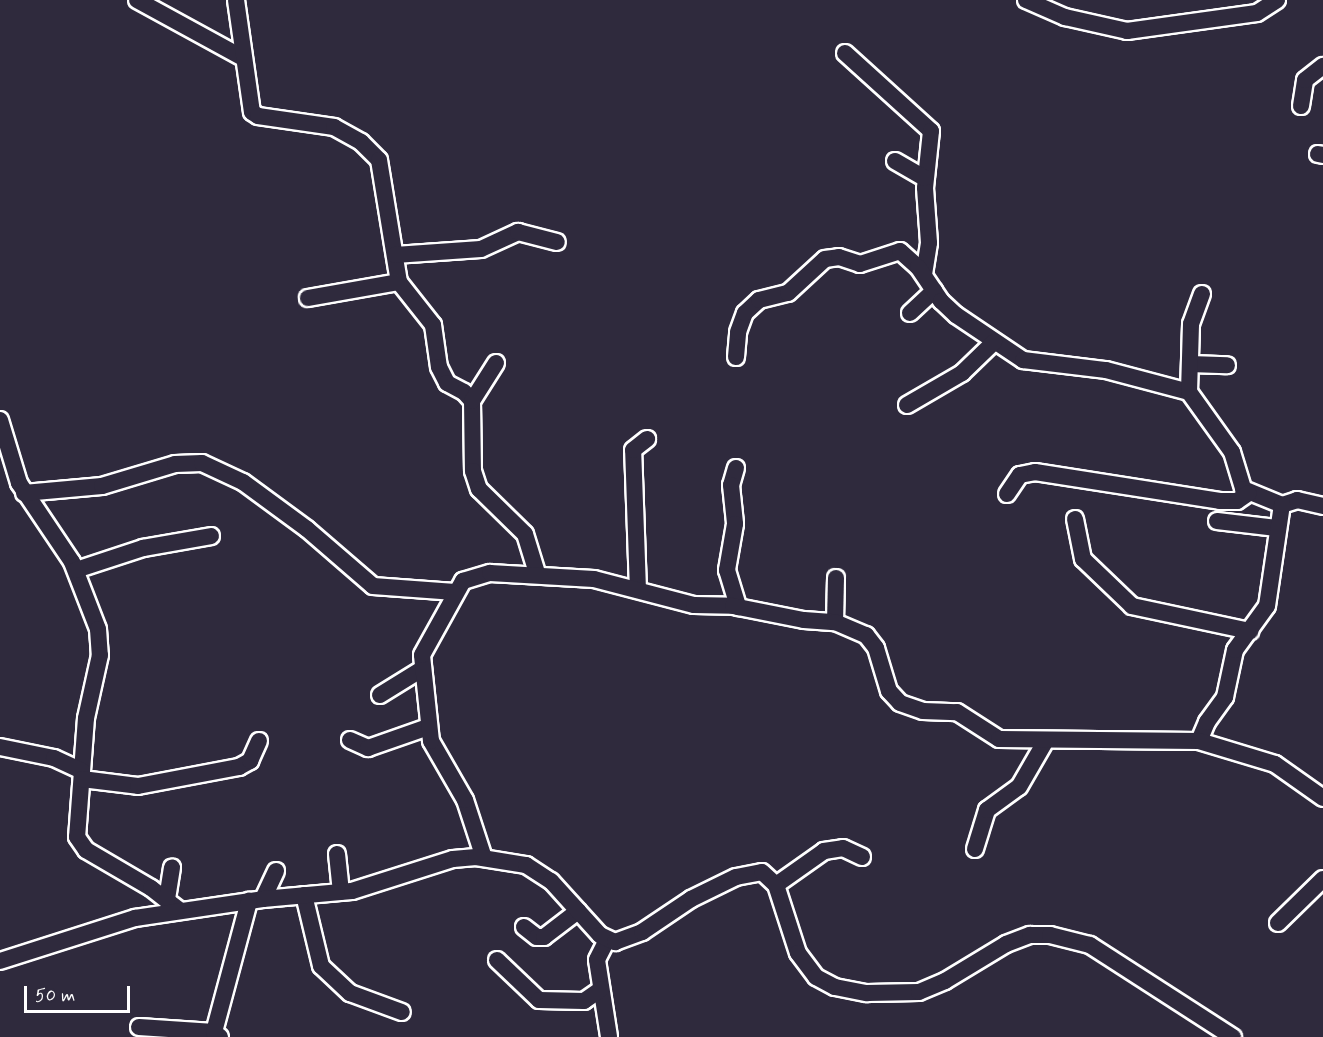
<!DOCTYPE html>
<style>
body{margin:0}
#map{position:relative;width:1323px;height:1037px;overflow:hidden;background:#2f2a3d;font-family:Mynerve,sans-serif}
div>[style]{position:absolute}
.roads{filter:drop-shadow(2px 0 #fff) drop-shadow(-2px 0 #fff) drop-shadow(0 2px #fff) drop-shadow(0 -2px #fff)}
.minor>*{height:16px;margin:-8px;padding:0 8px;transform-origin:8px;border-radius:8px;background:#2f2a3d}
span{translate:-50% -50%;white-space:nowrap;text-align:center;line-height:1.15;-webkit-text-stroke:6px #2f2a3d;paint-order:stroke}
.scale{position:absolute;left:24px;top:986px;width:106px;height:27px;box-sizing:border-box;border:3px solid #fff;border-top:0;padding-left:8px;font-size:18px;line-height:21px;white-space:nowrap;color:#fff;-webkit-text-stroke:4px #2f2a3d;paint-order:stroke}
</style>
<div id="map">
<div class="roads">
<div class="minor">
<i style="left:137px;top:0;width:121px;rotate:28.7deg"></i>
<i style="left:236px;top:0;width:113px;rotate:81.9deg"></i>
<i style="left:252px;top:112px;width:7px;rotate:34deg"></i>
<i style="left:258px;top:116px;width:77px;rotate:8.2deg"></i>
<i style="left:334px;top:127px;width:31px;rotate:29deg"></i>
<i style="left:361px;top:142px;width:25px;rotate:45deg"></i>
<i style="left:379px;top:160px;width:124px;rotate:80.7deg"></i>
<i style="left:399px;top:282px;width:55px;rotate:51.7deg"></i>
<i style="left:433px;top:325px;width:42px;rotate:81.9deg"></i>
<i style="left:439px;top:367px;width:18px;rotate:63deg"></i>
<i style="left:447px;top:383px;width:19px;rotate:28deg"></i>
<i style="left:464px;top:392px;width:12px;rotate:48deg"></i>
<i style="left:472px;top:401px;width:70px;rotate:89.2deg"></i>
<i style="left:473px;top:471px;width:19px;rotate:72deg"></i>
<i style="left:479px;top:489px;width:64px;rotate:44.4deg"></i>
<i style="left:525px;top:534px;width:41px;rotate:72.9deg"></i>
<i style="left:1026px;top:0;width:43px;rotate:23.6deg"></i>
<i style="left:1065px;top:17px;width:64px;rotate:12.7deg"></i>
<i style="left:1127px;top:31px;width:131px;rotate:-7.9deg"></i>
<i style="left:1257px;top:13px;width:24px;rotate:-33deg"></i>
<i style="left:845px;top:53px;width:116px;rotate:42.2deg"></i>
<i style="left:931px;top:131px;width:57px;rotate:96deg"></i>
<i style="left:925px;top:188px;width:55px;rotate:85.8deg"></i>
<i style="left:929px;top:243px;width:32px;rotate:99deg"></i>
<i style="left:1301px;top:106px;width:26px;rotate:-81deg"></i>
<i style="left:1305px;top:80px;width:23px;rotate:-38deg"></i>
<i style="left:1318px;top:154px;width:5px;rotate:11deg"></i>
<i style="left:895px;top:161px;width:34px;rotate:30deg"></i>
<i style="left:395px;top:255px;width:86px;rotate:-4deg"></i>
<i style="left:481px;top:249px;width:41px;rotate:-24.7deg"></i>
<i style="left:518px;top:232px;width:40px;rotate:14.4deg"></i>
<i style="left:308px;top:298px;width:92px;rotate:-10deg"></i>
<i style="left:910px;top:313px;width:33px;rotate:-43deg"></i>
<i style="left:736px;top:357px;width:25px;rotate:-85deg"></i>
<i style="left:738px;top:332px;width:20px;rotate:-70deg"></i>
<i style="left:745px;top:313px;width:19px;rotate:-43deg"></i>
<i style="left:759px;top:300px;width:30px;rotate:-14deg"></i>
<i style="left:788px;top:293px;width:50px;rotate:-42.6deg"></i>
<i style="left:825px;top:259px;width:14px;rotate:-8deg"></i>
<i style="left:839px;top:257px;width:22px;rotate:18deg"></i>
<i style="left:860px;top:264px;width:42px;rotate:-18deg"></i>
<i style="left:900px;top:251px;width:24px;rotate:42deg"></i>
<i style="left:918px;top:267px;width:41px;rotate:55.9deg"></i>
<i style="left:941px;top:301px;width:21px;rotate:43deg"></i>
<i style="left:956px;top:315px;width:81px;rotate:33.9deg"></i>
<i style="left:1023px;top:360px;width:84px;rotate:6.9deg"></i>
<i style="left:1106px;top:370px;width:86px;rotate:14.8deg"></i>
<i style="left:1189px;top:392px;width:74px;rotate:54.4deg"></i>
<i style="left:1232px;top:452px;width:39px;rotate:73deg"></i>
<i style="left:1243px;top:489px;width:42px;rotate:22.3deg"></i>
<i style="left:1190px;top:364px;width:37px;rotate:2deg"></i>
<i style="left:1189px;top:392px;width:68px;rotate:-88.3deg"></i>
<i style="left:1191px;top:324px;width:32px;rotate:-70deg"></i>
<i style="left:472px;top:401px;width:45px;rotate:-57.7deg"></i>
<i style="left:907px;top:405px;width:64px;rotate:-30.2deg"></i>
<i style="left:962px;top:373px;width:45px;rotate:-44.1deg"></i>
<i style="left:0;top:420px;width:66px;rotate:73.2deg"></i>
<i style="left:19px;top:483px;width:95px;rotate:56.1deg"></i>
<i style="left:72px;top:562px;width:72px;rotate:68.8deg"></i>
<i style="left:98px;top:629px;width:26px;rotate:86deg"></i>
<i style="left:100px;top:655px;width:65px;rotate:102.5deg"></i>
<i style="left:86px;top:718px;width:119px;rotate:94.3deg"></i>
<i style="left:77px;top:837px;width:16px;rotate:55deg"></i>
<i style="left:86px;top:850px;width:75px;rotate:30.3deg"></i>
<i style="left:151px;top:888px;width:36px;rotate:38deg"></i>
<i style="left:736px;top:468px;width:18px;rotate:106deg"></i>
<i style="left:731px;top:485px;width:39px;rotate:84deg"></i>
<i style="left:735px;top:524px;width:47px;rotate:99.9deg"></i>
<i style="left:727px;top:570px;width:39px;rotate:73deg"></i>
<i style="left:24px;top:493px;width:78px;rotate:-5.1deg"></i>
<i style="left:102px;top:486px;width:76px;rotate:-16.8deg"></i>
<i style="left:175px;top:464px;width:27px;rotate:-2deg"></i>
<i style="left:202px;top:463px;width:45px;rotate:24.9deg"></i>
<i style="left:243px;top:482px;width:79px;rotate:36.3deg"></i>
<i style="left:307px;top:529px;width:87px;rotate:40.8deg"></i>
<i style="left:373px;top:586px;width:82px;rotate:4.2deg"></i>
<i style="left:1007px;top:494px;width:23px;rotate:-56deg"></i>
<i style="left:1020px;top:475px;width:15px;rotate:-11deg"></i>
<i style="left:1035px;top:472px;width:187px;rotate:8.9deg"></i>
<i style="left:1220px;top:501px;width:17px"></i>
<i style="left:1237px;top:501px;width:14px;rotate:-34deg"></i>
<i style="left:1075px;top:519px;width:41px;rotate:78.7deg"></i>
<i style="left:1083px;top:559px;width:68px;rotate:43.8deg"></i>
<i style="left:1132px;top:606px;width:121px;rotate:12deg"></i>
<i style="left:1217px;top:521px;width:60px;rotate:6.7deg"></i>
<i style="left:76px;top:570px;width:71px;rotate:-18.2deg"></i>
<i style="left:143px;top:548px;width:69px;rotate:-10deg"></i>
<i style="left:638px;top:590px;width:140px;rotate:-92deg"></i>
<i style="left:633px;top:450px;width:18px;rotate:-38deg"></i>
<i style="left:835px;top:622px;width:44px;rotate:-88.7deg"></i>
<i style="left:380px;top:695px;width:49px;rotate:-31.8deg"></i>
<i style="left:350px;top:740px;width:20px;rotate:24deg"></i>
<i style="left:368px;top:748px;width:64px;rotate:-19.3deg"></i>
<i style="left:1199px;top:741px;width:21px;rotate:-67deg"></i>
<i style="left:1207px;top:722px;width:31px;rotate:-54deg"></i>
<i style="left:1225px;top:697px;width:48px;rotate:-78deg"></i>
<i style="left:1235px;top:650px;width:54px;rotate:-54deg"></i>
<i style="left:1267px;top:606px;width:102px;rotate:-81.6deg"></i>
<i style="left:1282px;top:505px;width:16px;rotate:-18deg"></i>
<i style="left:1297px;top:500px;width:27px;rotate:13deg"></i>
<i style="left:0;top:747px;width:55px;rotate:11.5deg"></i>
<i style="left:54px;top:758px;width:31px;rotate:25deg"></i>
<i style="left:82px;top:779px;width:56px;rotate:7.1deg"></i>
<i style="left:138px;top:786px;width:103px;rotate:-10.7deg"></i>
<i style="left:239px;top:767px;width:13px;rotate:-29deg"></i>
<i style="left:250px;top:761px;width:22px;rotate:-66deg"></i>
<i style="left:975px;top:849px;width:41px;rotate:-72.9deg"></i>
<i style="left:987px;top:810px;width:39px;rotate:-36deg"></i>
<i style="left:1019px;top:787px;width:52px;rotate:-60deg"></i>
<i style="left:337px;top:854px;width:38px;rotate:84deg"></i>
<i style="left:484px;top:858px;width:61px;rotate:-108.1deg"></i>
<i style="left:465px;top:800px;width:68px;rotate:-120deg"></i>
<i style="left:431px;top:741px;width:86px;rotate:-96deg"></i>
<i style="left:422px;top:655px;width:85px;rotate:-61deg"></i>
<i style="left:463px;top:581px;width:28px;rotate:-17deg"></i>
<i style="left:490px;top:573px;width:104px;rotate:3.3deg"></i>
<i style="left:594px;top:579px;width:103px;rotate:14.6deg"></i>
<i style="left:694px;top:605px;width:39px;rotate:1deg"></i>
<i style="left:733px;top:606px;width:72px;rotate:11.2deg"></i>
<i style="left:804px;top:620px;width:31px;rotate:4deg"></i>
<i style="left:835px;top:622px;width:34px;rotate:23deg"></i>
<i style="left:866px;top:635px;width:16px;rotate:52deg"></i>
<i style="left:876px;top:648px;width:45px;rotate:73.2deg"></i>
<i style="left:889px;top:691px;width:16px;rotate:47deg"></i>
<i style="left:900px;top:703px;width:24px;rotate:19deg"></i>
<i style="left:923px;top:711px;width:34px;rotate:2deg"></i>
<i style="left:957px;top:712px;width:50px;rotate:32.7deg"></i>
<i style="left:999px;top:739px;width:200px;rotate:0.6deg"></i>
<i style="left:1199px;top:741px;width:79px;rotate:16.8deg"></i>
<i style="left:1275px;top:764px;width:59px;rotate:35.3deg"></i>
<i style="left:776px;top:885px;width:59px;rotate:-35.3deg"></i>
<i style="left:824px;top:851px;width:19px;rotate:-9deg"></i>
<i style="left:843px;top:848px;width:21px;rotate:25deg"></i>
<i style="left:304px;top:895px;width:73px;rotate:76.5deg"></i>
<i style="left:321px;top:966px;width:40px;rotate:43deg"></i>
<i style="left:350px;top:993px;width:55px;rotate:20.1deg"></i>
<i style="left:167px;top:899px;width:32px;rotate:-81deg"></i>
<i style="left:263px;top:899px;width:31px;rotate:-65deg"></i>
<i style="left:1278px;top:923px;width:63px;rotate:-44.4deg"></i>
<i style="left:524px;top:927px;width:16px;rotate:38deg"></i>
<i style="left:537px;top:937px;width:7px"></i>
<i style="left:544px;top:937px;width:43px;rotate:-37.4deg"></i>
<i style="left:607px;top:940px;width:22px;rotate:117deg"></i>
<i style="left:597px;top:960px;width:78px;rotate:81.1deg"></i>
<i style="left:497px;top:960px;width:58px;rotate:43.6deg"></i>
<i style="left:539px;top:1000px;width:45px;rotate:1.3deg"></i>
<i style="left:584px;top:1001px;width:21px;rotate:-35deg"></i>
<i style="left:0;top:961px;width:142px;rotate:-17.7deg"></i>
<i style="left:135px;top:918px;width:129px;rotate:-8.4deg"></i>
<i style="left:263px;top:899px;width:89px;rotate:-5.1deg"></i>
<i style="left:352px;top:891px;width:106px;rotate:-17.6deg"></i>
<i style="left:453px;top:859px;width:23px;rotate:-5deg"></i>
<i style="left:476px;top:857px;width:51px;rotate:9.1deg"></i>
<i style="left:526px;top:865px;width:30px;rotate:33deg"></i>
<i style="left:551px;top:881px;width:73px;rotate:47.8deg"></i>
<i style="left:600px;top:935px;width:17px;rotate:25deg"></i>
<i style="left:615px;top:942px;width:29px;rotate:-20deg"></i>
<i style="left:642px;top:932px;width:59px;rotate:-34deg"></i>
<i style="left:691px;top:899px;width:50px;rotate:-26.1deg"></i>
<i style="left:736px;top:877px;width:26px;rotate:-11deg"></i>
<i style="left:762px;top:872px;width:19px;rotate:43deg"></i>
<i style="left:776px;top:885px;width:71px;rotate:72.1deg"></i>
<i style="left:798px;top:953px;width:30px;rotate:53deg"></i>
<i style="left:816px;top:977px;width:21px;rotate:28deg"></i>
<i style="left:835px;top:987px;width:33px;rotate:11deg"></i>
<i style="left:867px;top:993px;width:52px;rotate:-1.1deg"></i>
<i style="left:919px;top:992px;width:28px;rotate:-23deg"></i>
<i style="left:945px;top:981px;width:71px;rotate:-31.2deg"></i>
<i style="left:1006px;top:944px;width:26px;rotate:-21deg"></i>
<i style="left:1030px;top:935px;width:20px"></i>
<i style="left:1050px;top:935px;width:41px;rotate:14deg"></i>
<i style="left:1090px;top:945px;width:170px;rotate:32.8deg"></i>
<i style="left:139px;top:1027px;width:75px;rotate:3.8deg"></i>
<i style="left:220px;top:1037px;width:8px;rotate:-140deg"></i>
<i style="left:214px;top:1032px;width:136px;rotate:-75deg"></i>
</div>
</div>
<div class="scale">50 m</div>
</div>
